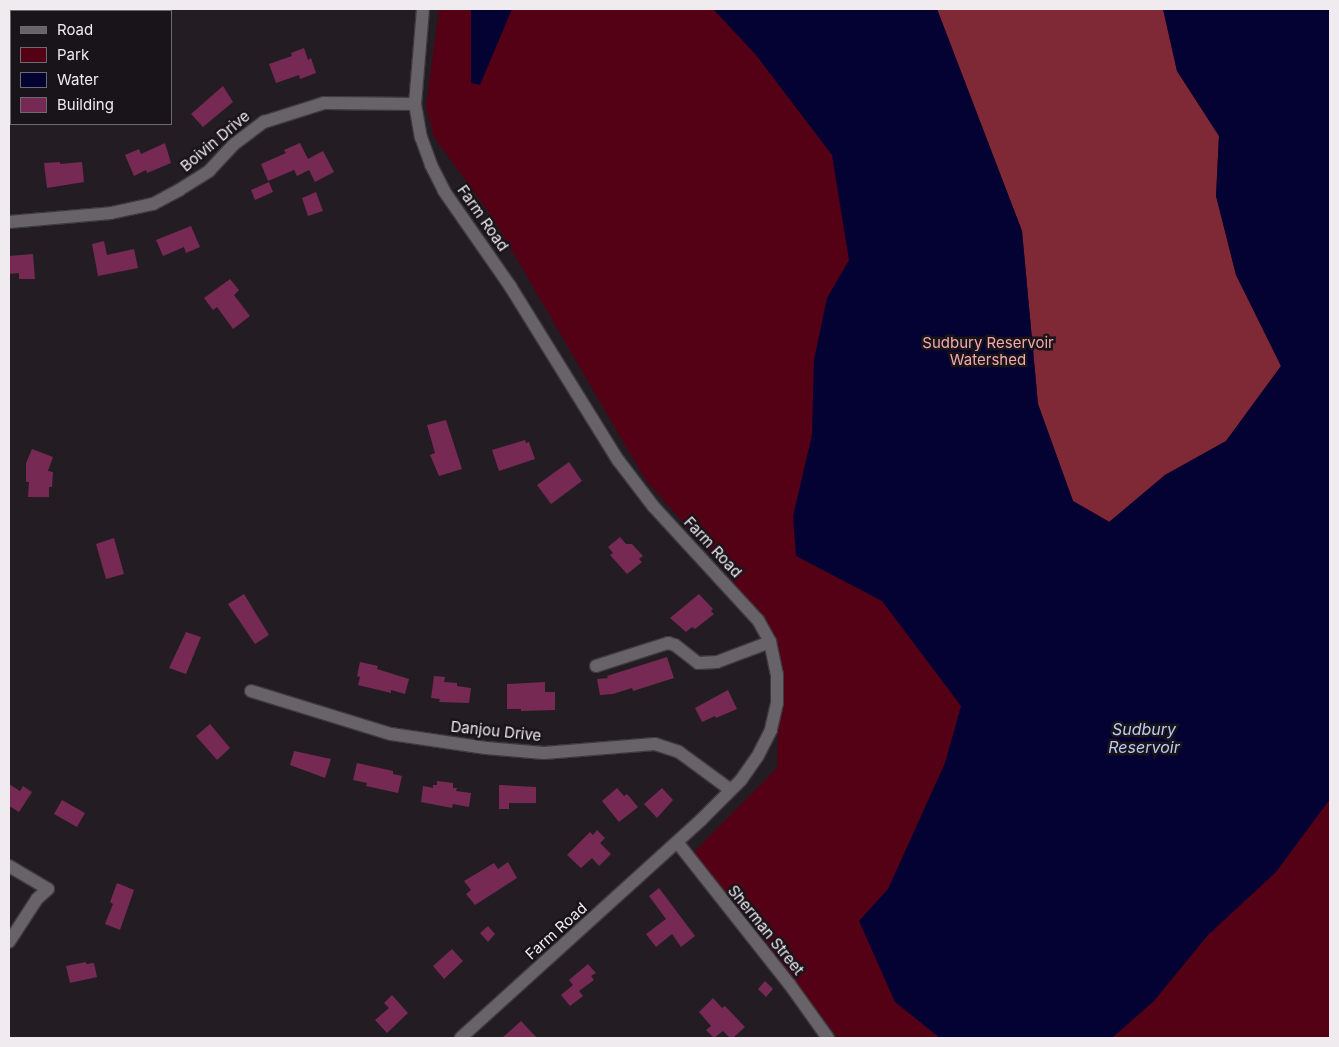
<!DOCTYPE html>
<style>
body{margin:0}
#map{position:relative;width:1339px;height:1047px;overflow:hidden;background:#231d23;font-family:Inter,sans-serif}
div>[style]{position:absolute}
.green>*{inset:0;background:#540116}
.forest>*{inset:0;background:#7e2935}
.water>*{inset:0;background:#030233}
.building>*{inset:0;background:#752953}
.roads{filter:drop-shadow(1px 0 #3e3a3f) drop-shadow(-1px 0 #3e3a3f) drop-shadow(0 1px #3e3a3f) drop-shadow(0 -1px #3e3a3f)}
.minor>*{height:12px;margin:-6px;padding:0 6px;transform-origin:6px;border-radius:6px;background:#686269}
span{translate:-50% -50%;white-space:nowrap;text-align:center;line-height:1.15;-webkit-text-stroke:5px #19141a;paint-order:stroke}
.street-label{font-size:15px;color:#efebef}
.park-label{font-size:15px;color:#f4a9ad}
.water-label{font-size:16px;color:#bccaf3;font-style:italic}
.frame{position:absolute;inset:0;border:10px solid #efebef;pointer-events:none}
.legend{position:absolute;left:10px;top:10px;width:162px;height:115px;box-sizing:border-box;background:#19141a;border:1px solid #6f6a6f;margin:0;padding:6px 9px;list-style:none;font-size:15px;color:#efebef}
.legend li{display:flex;align-items:center;gap:10px;height:25px}
.legend b{width:25px;border:1px solid #6f6a6f}
</style>
<div id="map">
<div class="green">
<i style="clip-path:polygon(439px 9px,1330px 9px,1330px 1038px,838px 1038px,746px 917px,693px 853px,777px 768px,780px 658px,729px 575px,645px 479px,494px 220px,434px 137px,426px 107px)"></i>
</div>
<div class="forest">
<i style="clip-path:polygon(937px 9px,1163px 9px,1177px 71px,1219px 136px,1216px 196px,1236px 275px,1281px 366px,1226px 441px,1165px 475px,1110px 522px,1073px 501px,1038px 404px,1022px 231px)"></i>
</div>
<div class="water">
<i style="clip-path:polygon(471px 9px,512px 9px,480px 85px,471px 83px)"></i>
<i style="clip-path:polygon(713px 9px,937px 9px,1022px 231px,1038px 404px,1073px 501px,1109px 522px,1165px 475px,1226px 441px,1281px 366px,1236px 275px,1216px 196px,1219px 136px,1177px 71px,1163px 9px,1330px 9px,1330px 799px,1276px 872px,1207px 936px,1154px 1001px,1112px 1038px,940px 1038px,895px 1002px,859px 921px,888px 889px,945px 763px,961px 706px,882px 601px,796px 556px,793px 516px,812px 435px,814px 360px,827px 298px,849px 260px,832px 155px,756px 55px)"></i>
</div>
<div class="building">
<i style="clip-path:polygon(304px 48px,308px 60px,311px 58px,316px 73px,300px 79px,299px 75px,276px 83px,269px 64px,292px 56px,291px 53px)"></i>
<i style="clip-path:polygon(223px 86px,233px 102px,203px 127px,191px 114px)"></i>
<i style="clip-path:polygon(165px 143px,171px 163px,147px 173px,146px 170px,134px 176px,125px 155px,139px 149px,141px 154px)"></i>
<i style="clip-path:polygon(300px 143px,308px 159px,323px 151px,334px 172px,315px 182px,309px 170px,297px 176px,294px 170px,268px 181px,261px 164px,286px 153px,284px 150px)"></i>
<i style="clip-path:polygon(60px 162px,60px 164px,82px 162px,84px 182px,47px 188px,44px 163px)"></i>
<i style="clip-path:polygon(269px 182px,273px 192px,255px 200px,251px 190px)"></i>
<i style="clip-path:polygon(316px 192px,323px 211px,308px 216px,302px 198px)"></i>
<i style="clip-path:polygon(191px 226px,200px 247px,186px 253px,184px 247px,163px 256px,156px 240px)"></i>
<i style="clip-path:polygon(104px 241px,107px 255px,134px 249px,138px 268px,98px 276px,92px 244px)"></i>
<i style="clip-path:polygon(33px 254px,35px 279px,19px 279px,19px 273px,9px 274px,9px 256px)"></i>
<i style="clip-path:polygon(230px 279px,239px 290px,234px 295px,250px 316px,233px 329px,217px 307px,213px 310px,204px 298px)"></i>
<i style="clip-path:polygon(446px 420px,462px 469px,439px 476px,430px 455px,435px 453px,427px 425px)"></i>
<i style="clip-path:polygon(525px 440px,526px 443px,529px 442px,535px 459px,499px 471px,492px 450px)"></i>
<i style="clip-path:polygon(32px 449px,53px 457px,48px 471px,53px 472px,52px 487px,49px 487px,49px 497px,28px 497px,29px 482px,26px 482px,26px 463px)"></i>
<i style="clip-path:polygon(569px 462px,582px 481px,551px 504px,537px 485px)"></i>
<i style="clip-path:polygon(620px 537px,626px 544px,632px 544px,643px 556px,639px 559px,642px 562px,627px 574px,610px 555px,613px 553px,608px 547px)"></i>
<i style="clip-path:polygon(114px 538px,124px 574px,106px 579px,96px 544px)"></i>
<i style="clip-path:polygon(244px 594px,269px 635px,255px 644px,228px 604px)"></i>
<i style="clip-path:polygon(699px 594px,713px 609px,711px 611px,714px 614px,695px 629px,692px 627px,686px 632px,670px 618px)"></i>
<i style="clip-path:polygon(186px 632px,201px 637px,186px 674px,169px 668px)"></i>
<i style="clip-path:polygon(667px 657px,674px 678px,633px 691px,632px 688px,613px 694px,600px 695px,597px 679px,608px 678px,607px 676px)"></i>
<i style="clip-path:polygon(360px 662px,378px 666px,377px 669px,409px 679px,405px 694px,391px 690px,391px 693px,358px 685px,360px 677px,357px 676px)"></i>
<i style="clip-path:polygon(434px 676px,445px 677px,444px 682px,457px 683px,457px 686px,471px 688px,469px 703px,439px 702px,440px 699px,431px 698px)"></i>
<i style="clip-path:polygon(545px 682px,545px 692px,555px 692px,555px 710px,521px 711px,521px 709px,507px 709px,507px 684px)"></i>
<i style="clip-path:polygon(728px 690px,737px 709px,716px 718px,715px 716px,702px 722px,695px 708px)"></i>
<i style="clip-path:polygon(210px 724px,230px 748px,217px 760px,196px 736px)"></i>
<i style="clip-path:polygon(294px 751px,331px 759px,325px 778px,290px 765px)"></i>
<i style="clip-path:polygon(357px 763px,393px 771px,393px 774px,402px 776px,398px 793px,366px 786px,367px 783px,353px 780px)"></i>
<i style="clip-path:polygon(437px 781px,453px 783px,453px 788px,457px 788px,456px 791px,471px 793px,469px 807px,453px 804px,452px 808px,421px 802px,423px 786px,433px 788px,433px 785px,437px 785px)"></i>
<i style="clip-path:polygon(9px 784px,20px 791px,23px 786px,32px 792px,19px 812px,9px 806px)"></i>
<i style="clip-path:polygon(499px 785px,536px 787px,536px 803px,509px 803px,509px 809px,499px 809px)"></i>
<i style="clip-path:polygon(617px 788px,624px 796px,627px 794px,638px 807px,619px 822px,602px 801px)"></i>
<i style="clip-path:polygon(662px 788px,673px 800px,657px 818px,644px 804px)"></i>
<i style="clip-path:polygon(62px 800px,85px 813px,77px 827px,54px 814px)"></i>
<i style="clip-path:polygon(597px 830px,605px 838px,600px 843px,611px 854px,599px 866px,592px 858px,581px 868px,567px 855px,590px 832px,593px 835px)"></i>
<i style="clip-path:polygon(508px 862px,517px 878px,475px 905px,466px 894px,471px 890px,464px 881px,494px 863px,498px 869px)"></i>
<i style="clip-path:polygon(117px 883px,134px 890px,120px 930px,105px 924px,113px 904px,110px 902px)"></i>
<i style="clip-path:polygon(659px 888px,695px 936px,681px 947px,672px 934px,656px 947px,646px 934px,666px 919px,649px 896px)"></i>
<i style="clip-path:polygon(488px 926px,495px 934px,488px 942px,480px 933px)"></i>
<i style="clip-path:polygon(452px 949px,463px 961px,444px 979px,433px 966px)"></i>
<i style="clip-path:polygon(86px 962px,86px 964px,94px 963px,97px 977px,70px 983px,66px 966px)"></i>
<i style="clip-path:polygon(588px 964px,596px 973px,591px 976px,594px 980px,579px 991px,583px 996px,570px 1006px,561px 995px,573px 985px,569px 980px)"></i>
<i style="clip-path:polygon(765px 981px,773px 989px,766px 997px,758px 989px)"></i>
<i style="clip-path:polygon(392px 995px,408px 1013px,387px 1033px,375px 1020px,389px 1008px,384px 1003px)"></i>
<i style="clip-path:polygon(713px 998px,722px 1008px,725px 1006px,745px 1027px,733px 1038px,730px 1038px,723px 1031px,714px 1038px,706px 1030px,711px 1026px,699px 1012px)"></i>
<i style="clip-path:polygon(521px 1021px,537px 1038px,502px 1038px)"></i>
</div>
<div class="roads">
<div class="minor">
<i style="left:423px;top:9px;width:95px;rotate:94.8deg"></i>
<i style="left:415px;top:104px;width:34px;rotate:80deg"></i>
<i style="left:421px;top:137px;width:30px;rotate:70deg"></i>
<i style="left:431px;top:165px;width:29px;rotate:63deg"></i>
<i style="left:444px;top:191px;width:116px;rotate:55.2deg"></i>
<i style="left:510px;top:286px;width:205px;rotate:58.2deg"></i>
<i style="left:618px;top:460px;width:58px;rotate:52.7deg"></i>
<i style="left:653px;top:506px;width:155px;rotate:47.4deg"></i>
<i style="left:758px;top:620px;width:25px;rotate:61deg"></i>
<i style="left:770px;top:642px;width:34px;rotate:78deg"></i>
<i style="left:777px;top:675px;width:28px;rotate:90deg"></i>
<i style="left:777px;top:703px;width:28px;rotate:103deg"></i>
<i style="left:771px;top:730px;width:30px;rotate:117deg"></i>
<i style="left:757px;top:757px;width:28px;rotate:125deg"></i>
<i style="left:741px;top:780px;width:57px;rotate:135deg"></i>
<i style="left:701px;top:820px;width:324px;rotate:137.8deg"></i>
<i style="left:9px;top:222px;width:102px;rotate:-5deg"></i>
<i style="left:111px;top:213px;width:43px;rotate:-12.1deg"></i>
<i style="left:153px;top:204px;width:30px;rotate:-28deg"></i>
<i style="left:179px;top:190px;width:36px;rotate:-32deg"></i>
<i style="left:209px;top:171px;width:35px;rotate:-47deg"></i>
<i style="left:233px;top:145px;width:39px;rotate:-37deg"></i>
<i style="left:264px;top:122px;width:63px;rotate:-17.6deg"></i>
<i style="left:324px;top:103px;width:91px;rotate:0.6deg"></i>
<i style="left:596px;top:666px;width:76px;rotate:-17.7deg"></i>
<i style="left:668px;top:643px;width:7px;rotate:16deg"></i>
<i style="left:675px;top:645px;width:29px;rotate:38deg"></i>
<i style="left:698px;top:663px;width:19px;rotate:-3deg"></i>
<i style="left:717px;top:662px;width:57px;rotate:-20.7deg"></i>
<i style="left:251px;top:691px;width:146px;rotate:17.1deg"></i>
<i style="left:391px;top:734px;width:96px;rotate:8.4deg"></i>
<i style="left:486px;top:748px;width:58px;rotate:4.9deg"></i>
<i style="left:544px;top:753px;width:111px;rotate:-4.6deg"></i>
<i style="left:655px;top:744px;width:25px;rotate:18deg"></i>
<i style="left:679px;top:752px;width:64px;rotate:36.2deg"></i>
<i style="left:677px;top:842px;width:182px;rotate:51.7deg"></i>
<i style="left:790px;top:985px;width:65px;rotate:54.4deg"></i>
<i style="left:9px;top:866px;width:45px;rotate:30.5deg"></i>
<i style="left:48px;top:889px;width:15px;rotate:138deg"></i>
<i style="left:37px;top:899px;width:51px;rotate:123.1deg"></i>
</div>
</div>
<div class="street-label">
<span style="left:215px;top:141px;rotate:-40deg">Boivin Drive</span>
<span style="left:483px;top:218px;rotate:55deg">Farm Road</span>
<span style="left:713px;top:547px;rotate:47deg">Farm Road</span>
<span style="left:496px;top:731px;rotate:6deg">Danjou Drive</span>
<span style="left:766px;top:930px;rotate:51deg">Sherman Street</span>
<span style="left:556px;top:931px;rotate:-42deg">Farm Road</span>
</div>
<div class="park-label">
<span style="left:988px;top:351px">Sudbury Reservoir<br>Watershed</span>
</div>
<div class="water-label">
<span style="left:1144px;top:738px">Sudbury<br>Reservoir</span>
</div>
<div class="frame"></div>
<ul class="legend">
<li><b style="height:6px;background:#686269"></b>Road</li>
<li><b style="height:14px;background:#540116"></b>Park</li>
<li><b style="height:14px;background:#030233"></b>Water</li>
<li><b style="height:14px;background:#752953"></b>Building</li>
</ul>
</div>
